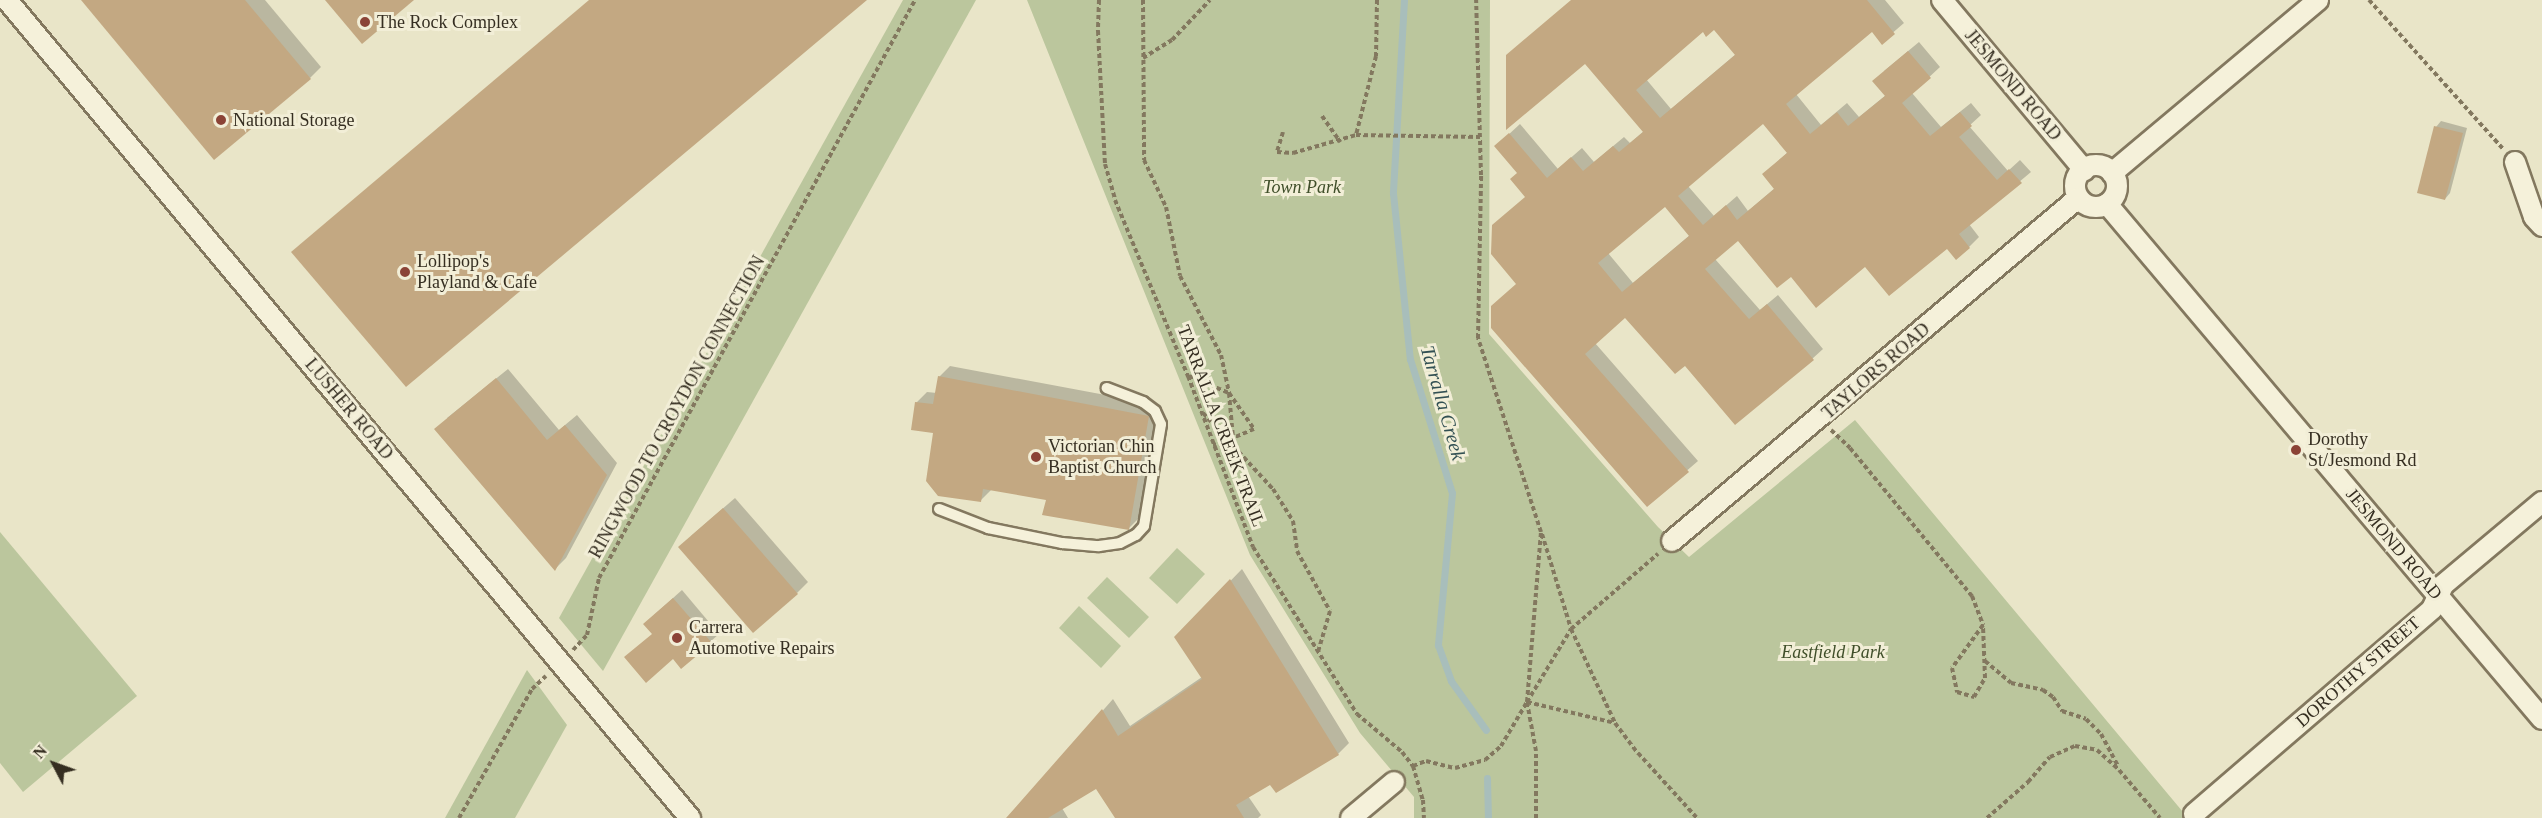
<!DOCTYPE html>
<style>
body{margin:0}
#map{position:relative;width:2542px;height:818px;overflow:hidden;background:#e9e5c8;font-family:"Times New Roman",serif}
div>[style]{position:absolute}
.green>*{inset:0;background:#bbc69d}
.shadow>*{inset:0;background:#0003}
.stream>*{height:7px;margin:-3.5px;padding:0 3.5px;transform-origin:3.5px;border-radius:3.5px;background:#a8bebb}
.building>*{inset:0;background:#c3a882}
.path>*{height:4px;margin-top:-2px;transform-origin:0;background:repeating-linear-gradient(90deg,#83785f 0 4.5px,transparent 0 7.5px)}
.roads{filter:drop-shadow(2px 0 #83785f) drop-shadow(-2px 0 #83785f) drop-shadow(0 2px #83785f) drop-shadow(0 -2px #83785f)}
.lane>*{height:10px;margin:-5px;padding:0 5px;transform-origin:5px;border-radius:5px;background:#f5f1da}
.street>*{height:20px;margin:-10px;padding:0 10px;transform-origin:10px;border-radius:10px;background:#f5f1da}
.street>.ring{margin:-10px;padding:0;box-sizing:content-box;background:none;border:20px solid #f5f1da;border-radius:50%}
.dots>*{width:16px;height:16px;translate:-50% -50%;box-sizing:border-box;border:3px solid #f2eed7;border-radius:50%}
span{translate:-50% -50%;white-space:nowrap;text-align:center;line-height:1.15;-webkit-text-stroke:6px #f2eed7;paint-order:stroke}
.poi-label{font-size:18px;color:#352e21}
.left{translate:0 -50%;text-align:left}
.street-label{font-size:18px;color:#352e21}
.park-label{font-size:18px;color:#404f2a;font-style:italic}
.water-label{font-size:20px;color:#325053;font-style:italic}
.north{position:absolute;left:24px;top:734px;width:60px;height:60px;-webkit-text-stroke:4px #f2eed7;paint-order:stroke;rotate:311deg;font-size:16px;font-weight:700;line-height:24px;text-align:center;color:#352e21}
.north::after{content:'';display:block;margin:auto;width:21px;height:27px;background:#352e21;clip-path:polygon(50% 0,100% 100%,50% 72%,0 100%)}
</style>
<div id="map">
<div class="green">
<i style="clip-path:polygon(903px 0,976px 0,603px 671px,559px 618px)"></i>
<i style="clip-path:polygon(1027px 0,1490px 0,1489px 334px,1658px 527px,1689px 557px,1855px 420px,2188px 818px,1414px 818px,1414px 797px,1360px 733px,1250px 555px)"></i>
<i style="clip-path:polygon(0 532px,137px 696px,23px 792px,0 763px)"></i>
<i style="clip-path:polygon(1177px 548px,1205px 574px,1177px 604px,1149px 578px)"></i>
<i style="clip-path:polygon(1107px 577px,1149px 617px,1129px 638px,1087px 598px)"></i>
<i style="clip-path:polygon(1079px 606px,1121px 646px,1101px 668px,1059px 628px)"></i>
<i style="clip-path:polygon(527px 670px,567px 725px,515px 818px,445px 818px)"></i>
</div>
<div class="shadow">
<i style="clip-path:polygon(83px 0,265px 0,321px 67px,310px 78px)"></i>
<i style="clip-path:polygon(evenodd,1572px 0,1885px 0,1904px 23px,1882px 42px,1872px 30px,1796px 94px,1821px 125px,1847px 103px,1859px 117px,1886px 95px,1884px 71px,1919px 42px,1940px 67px,1912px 93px,1941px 127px,1971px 103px,1981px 115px,1969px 126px,2008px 171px,2020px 160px,2031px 172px,1969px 224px,1979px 237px,1969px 247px,1947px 247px,1865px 265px,1791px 275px,1738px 239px,1715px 259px,1760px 310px,1778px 295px,1823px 349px,1812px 359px,1685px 364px,1625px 316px,1595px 343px,1698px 461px,1647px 505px,1518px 284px,1526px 196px,1507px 136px,1520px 124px,1558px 169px,1582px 148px,1594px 162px,1624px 137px,1630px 143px,1644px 131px,1572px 0,1714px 28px,1736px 54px,1671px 109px,1646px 79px,1703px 30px,1714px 28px,1572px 0,1763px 122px,1788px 152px,1764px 174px,1775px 188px,1748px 211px,1737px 196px,1714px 216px,1688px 186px,1763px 122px,1572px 0,1665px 205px,1690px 235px,1633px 283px,1608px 253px,1665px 205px)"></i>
<i style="clip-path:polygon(2441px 121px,2467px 128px,2450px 193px,2445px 199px,2436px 127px)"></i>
<i style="clip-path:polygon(950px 366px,1159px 405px,1140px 517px,1129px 528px,1048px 499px,992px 489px,981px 500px,916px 403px,927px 392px,937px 393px,939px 377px)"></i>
<i style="clip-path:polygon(508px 369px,559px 430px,577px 415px,617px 463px,566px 558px,555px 569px,447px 418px)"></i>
<i style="clip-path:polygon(735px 498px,808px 582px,797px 593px,691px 536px)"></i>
<i style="clip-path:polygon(1242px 569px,1349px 743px,1338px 754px,1271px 783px,1248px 796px,1261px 815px,1258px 818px,1117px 818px,1097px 787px,1062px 808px,1068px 818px,1008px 818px,1113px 699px,1130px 726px,1202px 677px,1176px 637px)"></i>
<i style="clip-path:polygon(682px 590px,719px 634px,682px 667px,653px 633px,654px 615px)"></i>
</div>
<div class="stream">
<i style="left:1404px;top:0;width:193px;rotate:93.3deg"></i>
<i style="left:1393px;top:193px;width:167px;rotate:84.2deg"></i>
<i style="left:1410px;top:359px;width:140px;rotate:72.6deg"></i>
<i style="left:1452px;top:493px;width:153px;rotate:95.3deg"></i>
<i style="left:1438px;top:645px;width:38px;rotate:70deg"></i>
<i style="left:1451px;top:681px;width:60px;rotate:54.5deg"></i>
<i style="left:1487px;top:778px;width:40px;rotate:88.6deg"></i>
</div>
<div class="building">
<i style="clip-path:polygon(81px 0,245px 0,311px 79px,214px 160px)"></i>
<i style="clip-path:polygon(325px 0,414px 0,362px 44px)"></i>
<i style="clip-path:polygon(589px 0,867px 0,406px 387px,291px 252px)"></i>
<i style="clip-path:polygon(evenodd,1571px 0,1867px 0,1895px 34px,1882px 45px,1872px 32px,1786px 104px,1810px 134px,1837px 112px,1848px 126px,1885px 96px,1872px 81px,1908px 51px,1931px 78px,1902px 103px,1930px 136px,1960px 112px,1972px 126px,1959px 137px,1997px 180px,2009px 169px,2022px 183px,1959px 234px,1970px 248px,1956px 260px,1947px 249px,1889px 296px,1865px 267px,1816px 308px,1791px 277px,1777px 288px,1738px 241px,1705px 269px,1749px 319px,1767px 304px,1814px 360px,1735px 425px,1685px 366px,1675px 374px,1625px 318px,1585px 354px,1689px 472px,1647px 507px,1491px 328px,1491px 306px,1516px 284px,1491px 254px,1492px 225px,1525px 197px,1510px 179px,1517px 173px,1494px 146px,1509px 133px,1547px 178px,1571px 157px,1583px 171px,1613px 146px,1619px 152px,1643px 132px,1585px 64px,1506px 130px,1506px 55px,1571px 0,1714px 30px,1735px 55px,1660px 118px,1636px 90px,1703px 32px,1706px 37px,1714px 30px,1571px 0,1763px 124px,1787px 153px,1762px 174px,1774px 189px,1737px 220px,1726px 205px,1703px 225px,1678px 196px,1763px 124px,1571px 0,1665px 207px,1689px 236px,1622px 292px,1598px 263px,1665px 207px)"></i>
<i style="clip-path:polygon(2434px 126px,2463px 133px,2445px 200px,2417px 193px)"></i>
<i style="clip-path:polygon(938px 376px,1149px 416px,1129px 530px,1042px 515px,1046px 500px,983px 489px,981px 502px,938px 496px,926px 481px,933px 433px,911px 430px,915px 402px,933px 404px)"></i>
<i style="clip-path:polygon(496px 378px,547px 440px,565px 425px,607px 475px,555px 571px,434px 429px)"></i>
<i style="clip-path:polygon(723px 508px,798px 594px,753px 633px,678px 547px)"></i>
<i style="clip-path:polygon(1230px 579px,1339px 755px,1276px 793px,1270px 785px,1236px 805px,1244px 818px,1115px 818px,1096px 789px,1048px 818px,1006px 818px,1102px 709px,1118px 736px,1202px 679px,1174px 637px)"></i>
<i style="clip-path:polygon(673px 598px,712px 643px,681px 669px,673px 659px,646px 683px,624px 657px,652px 634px,643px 624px)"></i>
</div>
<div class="path">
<i style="left:1099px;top:0;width:31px;rotate:92deg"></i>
<i style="left:1098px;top:31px;width:133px;rotate:87deg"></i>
<i style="left:1105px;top:164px;width:37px;rotate:74deg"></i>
<i style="left:1115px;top:200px;width:191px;rotate:67.5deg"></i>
<i style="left:1188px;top:376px;width:183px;rotate:69.2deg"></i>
<i style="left:1253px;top:547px;width:197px;rotate:58.1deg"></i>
<i style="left:1357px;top:714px;width:59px;rotate:40.2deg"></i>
<i style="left:1402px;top:752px;width:18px;rotate:52deg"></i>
<i style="left:1413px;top:766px;width:35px;rotate:74deg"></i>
<i style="left:1423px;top:800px;width:18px;rotate:87deg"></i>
<i style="left:1143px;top:0;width:160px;rotate:89.6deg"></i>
<i style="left:1144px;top:160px;width:52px;rotate:64.9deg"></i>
<i style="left:1166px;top:207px;width:70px;rotate:78.5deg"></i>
<i style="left:1180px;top:276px;width:89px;rotate:62.6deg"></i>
<i style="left:1221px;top:355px;width:39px;rotate:78deg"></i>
<i style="left:1229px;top:393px;width:45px;rotate:84.9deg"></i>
<i style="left:1233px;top:438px;width:6px;rotate:108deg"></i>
<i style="left:1231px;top:444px;width:18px;rotate:177deg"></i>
<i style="left:1377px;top:0;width:56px;rotate:91deg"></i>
<i style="left:1376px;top:56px;width:81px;rotate:104.2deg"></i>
<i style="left:1356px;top:135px;width:124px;rotate:0.9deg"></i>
<i style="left:2369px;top:0;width:200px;rotate:48deg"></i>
<i style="left:1143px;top:58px;width:34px;rotate:-32deg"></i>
<i style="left:1172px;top:40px;width:55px;rotate:-46.5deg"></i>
<i style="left:1322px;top:116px;width:32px;rotate:55deg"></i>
<i style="left:1283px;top:132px;width:21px;rotate:107deg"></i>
<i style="left:1277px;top:152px;width:16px;rotate:4deg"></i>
<i style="left:1293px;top:153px;width:66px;rotate:-15.9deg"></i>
<i style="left:1189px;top:376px;width:43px;rotate:23deg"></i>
<i style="left:1229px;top:393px;width:44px;rotate:55.2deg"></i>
<i style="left:1254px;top:429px;width:23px;rotate:157deg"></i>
<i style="left:1203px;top:413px;width:103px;rotate:47.4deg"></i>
<i style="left:1273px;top:489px;width:38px;rotate:58deg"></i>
<i style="left:1293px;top:521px;width:30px;rotate:82deg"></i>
<i style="left:1297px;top:551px;width:68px;rotate:61.2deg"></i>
<i style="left:1330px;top:611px;width:43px;rotate:106.3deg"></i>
<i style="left:1831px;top:430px;width:26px;rotate:43deg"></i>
<i style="left:1850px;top:448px;width:192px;rotate:50.5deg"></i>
<i style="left:1972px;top:596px;width:31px;rotate:69deg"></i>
<i style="left:1983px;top:625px;width:53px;rotate:125.8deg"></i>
<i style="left:1952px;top:668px;width:25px;rotate:78deg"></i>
<i style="left:1957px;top:692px;width:18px;rotate:16deg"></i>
<i style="left:1974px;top:697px;width:22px;rotate:-60deg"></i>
<i style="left:1985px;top:678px;width:53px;rotate:-92.2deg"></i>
<i style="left:1542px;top:534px;width:99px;rotate:73deg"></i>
<i style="left:1571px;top:629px;width:104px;rotate:64.9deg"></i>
<i style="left:1615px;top:723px;width:38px;rotate:53deg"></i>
<i style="left:1638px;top:753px;width:88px;rotate:47.8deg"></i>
<i style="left:573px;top:650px;width:21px;rotate:-47deg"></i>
<i style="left:587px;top:635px;width:58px;rotate:-78.1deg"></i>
<i style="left:599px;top:578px;width:659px;rotate:-61.33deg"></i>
<i style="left:1985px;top:661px;width:34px;rotate:40deg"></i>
<i style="left:2011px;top:683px;width:33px;rotate:12deg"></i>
<i style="left:2043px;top:690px;width:12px;rotate:35deg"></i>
<i style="left:2053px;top:697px;width:17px;rotate:57deg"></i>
<i style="left:2062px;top:711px;width:25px;rotate:18deg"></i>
<i style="left:2086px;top:719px;width:21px;rotate:45deg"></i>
<i style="left:2101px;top:734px;width:36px;rotate:62deg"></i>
<i style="left:1527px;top:702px;width:90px;rotate:13.4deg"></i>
<i style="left:1413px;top:766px;width:14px;rotate:-21deg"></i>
<i style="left:1426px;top:761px;width:30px;rotate:14deg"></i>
<i style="left:1455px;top:768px;width:31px;rotate:-15deg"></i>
<i style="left:1485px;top:760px;width:21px;rotate:-41deg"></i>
<i style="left:1501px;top:746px;width:51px;rotate:-59.4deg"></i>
<i style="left:1527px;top:702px;width:171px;rotate:-85.3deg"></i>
<i style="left:1541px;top:532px;width:204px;rotate:-108deg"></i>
<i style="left:1478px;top:338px;width:163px;rotate:-88.9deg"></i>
<i style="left:1481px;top:175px;width:175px;rotate:-91.6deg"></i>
<i style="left:459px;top:818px;width:148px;rotate:-60.5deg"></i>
<i style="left:532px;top:689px;width:19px;rotate:-43deg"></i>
<i style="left:1536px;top:818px;width:67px;rotate:-90deg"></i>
<i style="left:1536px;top:751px;width:50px;rotate:-100.4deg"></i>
<i style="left:1527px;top:702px;width:85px;rotate:-58.9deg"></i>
<i style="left:1571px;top:629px;width:115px;rotate:-40.8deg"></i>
<i style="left:1987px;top:818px;width:55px;rotate:-41.3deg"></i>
<i style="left:2028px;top:782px;width:33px;rotate:-49deg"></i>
<i style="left:2050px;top:757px;width:27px;rotate:-24deg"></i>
<i style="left:2075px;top:746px;width:22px;rotate:10deg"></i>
<i style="left:2097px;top:750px;width:30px;rotate:42deg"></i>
<i style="left:2119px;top:770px;width:63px;rotate:49.5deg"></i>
</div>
<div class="roads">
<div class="lane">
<i style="left:939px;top:509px;width:53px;rotate:21.2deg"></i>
<i style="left:988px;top:528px;width:76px;rotate:11.5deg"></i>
<i style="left:1062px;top:543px;width:37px;rotate:5deg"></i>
<i style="left:1099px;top:546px;width:21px;rotate:-8deg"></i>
<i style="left:1120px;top:543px;width:18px;rotate:-27deg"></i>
<i style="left:1136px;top:535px;width:12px;rotate:-48deg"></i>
<i style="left:1144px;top:526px;width:103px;rotate:-80.5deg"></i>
<i style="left:1161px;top:424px;width:14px;rotate:-115deg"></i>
<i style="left:1155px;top:411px;width:15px;rotate:-143deg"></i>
<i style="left:1143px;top:402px;width:39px;rotate:-159deg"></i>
</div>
<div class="street">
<i style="left:7px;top:0;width:1066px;rotate:50.14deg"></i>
<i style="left:1942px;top:0;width:222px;rotate:50.1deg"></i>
<i style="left:2515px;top:162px;width:58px;rotate:70.9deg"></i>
<i style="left:2534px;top:217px;width:12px;rotate:48deg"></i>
<i class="ring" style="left:2075px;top:165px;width:22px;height:22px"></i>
<i style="left:2112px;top:173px;width:269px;rotate:-40deg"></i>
<i style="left:2107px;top:204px;width:674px;rotate:49.81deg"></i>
<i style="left:1672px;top:541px;width:531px;rotate:-40.19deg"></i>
<i style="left:2194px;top:814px;width:314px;rotate:-40.7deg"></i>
<i style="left:2432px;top:609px;width:26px;rotate:-65deg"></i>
<i style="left:2443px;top:585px;width:129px;rotate:-40deg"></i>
<i style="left:1351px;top:818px;width:56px;rotate:-39.9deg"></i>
</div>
</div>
<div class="dots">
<i style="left:365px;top:22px;background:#8b4336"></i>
<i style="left:221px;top:120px;background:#8b4336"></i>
<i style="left:405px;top:272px;background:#8b4336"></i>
<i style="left:2296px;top:450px;background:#8b4336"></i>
<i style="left:1036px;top:457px;background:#8b4336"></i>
<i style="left:677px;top:638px;background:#8b4336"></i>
</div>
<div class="poi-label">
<span class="left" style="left:377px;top:22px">The Rock Complex</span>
<span class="left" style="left:233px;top:120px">National Storage</span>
<span class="left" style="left:417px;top:272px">Lollipop's<br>Playland &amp; Cafe</span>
<span class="left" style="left:2308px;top:450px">Dorothy<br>St/Jesmond Rd</span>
<span class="left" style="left:1048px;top:457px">Victorian Chin<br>Baptist Church</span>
<span class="left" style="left:689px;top:638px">Carrera<br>Automotive Repairs</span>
</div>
<div class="street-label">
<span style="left:2013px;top:85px;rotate:50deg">JESMOND ROAD</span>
<span style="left:1876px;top:371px;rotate:-41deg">TAYLORS ROAD</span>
<span style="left:677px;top:407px;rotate:-61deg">RINGWOOD TO CROYDON CONNECTION</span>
<span style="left:349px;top:409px;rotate:50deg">LUSHER ROAD</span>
<span style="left:1221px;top:426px;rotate:69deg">TARRALLA CREEK TRAIL</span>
<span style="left:2394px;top:544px;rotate:50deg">JESMOND ROAD</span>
<span style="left:2358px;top:672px;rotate:-41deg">DOROTHY STREET</span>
</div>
<div class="park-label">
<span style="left:1302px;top:187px">Town Park</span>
<span style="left:1833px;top:652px">Eastfield Park</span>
</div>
<div class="water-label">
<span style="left:1443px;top:403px;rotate:74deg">Tarralla Creek</span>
</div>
<div class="north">N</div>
</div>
